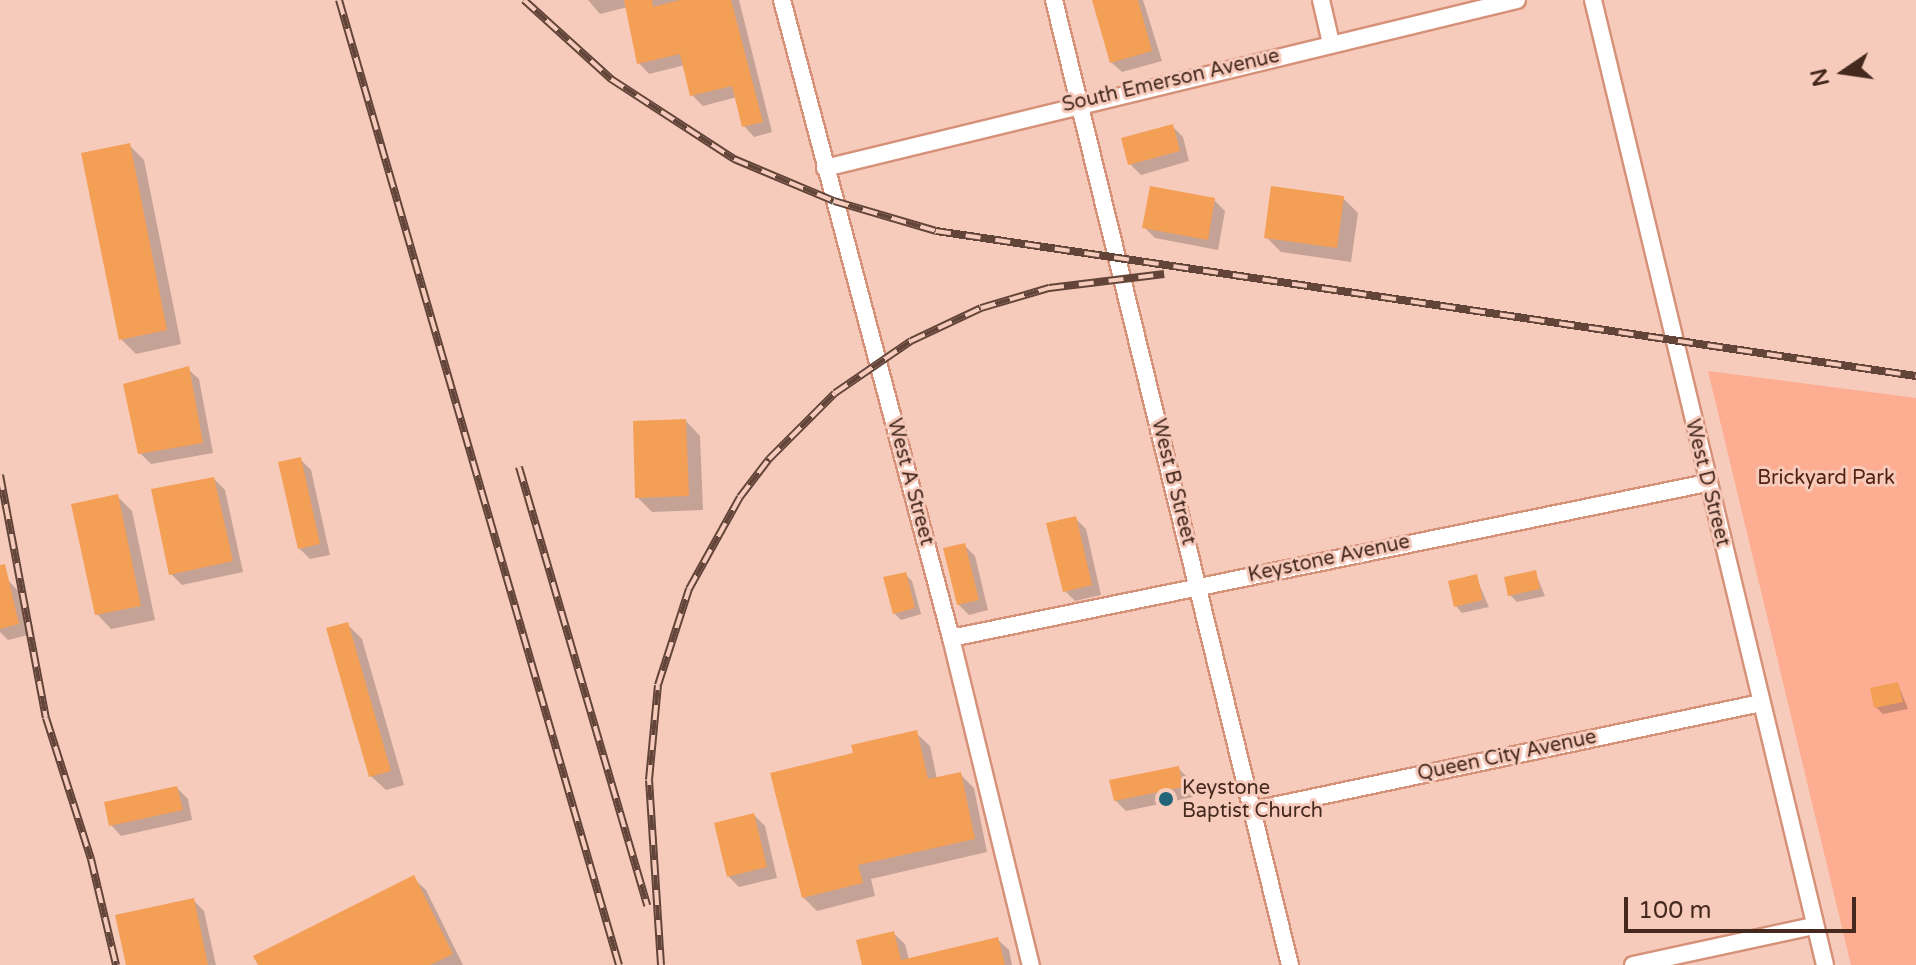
<!DOCTYPE html>
<style>
body{margin:0}
#map{position:relative;width:1916px;height:965px;overflow:hidden;background:#f7cbbc;font-family:"Varela Round",sans-serif}
div>[style]{position:absolute}
.green>*{inset:0;background:#fdad91}
.shadow>*{inset:0;background:#0003}
.building>*{inset:0;background:#f39f56}
.roads{filter:drop-shadow(2px 0 #d69179) drop-shadow(-2px 0 #d69179) drop-shadow(0 2px #d69179) drop-shadow(0 -2px #d69179)}
.minor>*{height:16px;margin:-8px;padding:0 8px;transform-origin:8px;border-radius:8px;background:#fff}
.rail>*{height:8px;margin-top:-4px;transform-origin:0;background:repeating-linear-gradient(90deg,#f7cbbc 0 15px,#634439 0 30px);box-sizing:border-box;border-block:2px solid #634439}
.dots>*{width:22px;height:22px;translate:-50% -50%;box-sizing:border-box;border:4px solid #f7cbbc;border-radius:50%}
span{translate:-50% -50%;white-space:nowrap;text-align:center;line-height:1.15;-webkit-text-stroke:6px #f7cbbc;paint-order:stroke}
.street-label{font-size:20px;color:#45291f}
.park-label{font-size:20px;color:#532210}
.poi-label{font-size:20px;color:#45291f}
.left{translate:0 -50%;text-align:left}
.north{position:absolute;left:1804px;top:32px;width:80px;height:80px;-webkit-text-stroke:6px #f7cbbc;paint-order:stroke;rotate:257deg;font-size:22px;font-weight:700;line-height:32px;text-align:center;color:#45291f}
.north::after{content:'';display:block;margin:auto;width:28px;height:36px;background:#45291f;clip-path:polygon(50% 0,100% 100%,50% 72%,0 100%)}
.scale{position:absolute;left:1624px;top:897px;width:232px;height:36px;box-sizing:border-box;border:4px solid #45291f;border-top:0;padding-left:10px;font-size:24px;line-height:28px;white-space:nowrap;color:#45291f;-webkit-text-stroke:6px #f7cbbc;paint-order:stroke}
</style>
<div id="map">
<div class="green">
<i style="clip-path:polygon(1708px 371px,1916px 398px,1916px 965px,1851px 965px)"></i>
</div>
<div class="shadow">
<i style="clip-path:polygon(588px 0,739px 0,772px 132px,754px 137px,744px 126px,737px 97px,703px 106px,692px 95px,685px 65px,649px 74px,639px 63px,628px 7px,600px 14px)"></i>
<i style="clip-path:polygon(1099px 0,1143px 0,1162px 61px,1122px 72px,1111px 62px)"></i>
<i style="clip-path:polygon(1172px 126px,1183px 137px,1189px 161px,1141px 175px,1130px 164px)"></i>
<i style="clip-path:polygon(129px 145px,144px 160px,181px 344px,136px 354px,121px 339px)"></i>
<i style="clip-path:polygon(1343px 198px,1358px 213px,1351px 262px,1281px 252px,1266px 237px)"></i>
<i style="clip-path:polygon(1214px 200px,1225px 211px,1218px 250px,1155px 238px,1144px 227px)"></i>
<i style="clip-path:polygon(188px 369px,199px 379px,213px 453px,151px 464px,140px 453px)"></i>
<i style="clip-path:polygon(686px 421px,700px 436px,703px 510px,652px 512px,637px 497px)"></i>
<i style="clip-path:polygon(300px 459px,311px 470px,330px 555px,310px 559px,299px 548px)"></i>
<i style="clip-path:polygon(214px 479px,225px 490px,243px 572px,182px 585px,171px 574px)"></i>
<i style="clip-path:polygon(117px 496px,132px 511px,155px 620px,111px 629px,97px 614px)"></i>
<i style="clip-path:polygon(1075px 518px,1086px 529px,1101px 595px,1075px 601px,1064px 590px)"></i>
<i style="clip-path:polygon(964px 545px,975px 556px,988px 610px,969px 615px,958px 604px)"></i>
<i style="clip-path:polygon(1535px 572px,1545px 596px,1517px 602px,1510px 595px)"></i>
<i style="clip-path:polygon(905px 574px,912px 581px,921px 614px,901px 620px,894px 613px)"></i>
<i style="clip-path:polygon(1476px 577px,1489px 607px,1462px 613px,1456px 606px)"></i>
<i style="clip-path:polygon(8px 580px,18px 591px,28px 635px,8px 640px,0 632px,0 582px)"></i>
<i style="clip-path:polygon(347px 624px,362px 639px,404px 785px,386px 790px,371px 776px)"></i>
<i style="clip-path:polygon(1898px 684px,1908px 709px,1883px 714px,1876px 707px)"></i>
<i style="clip-path:polygon(916px 733px,930px 746px,937px 779px,960px 774px,974px 788px,987px 852px,871px 879px,875px 896px,817px 911px,803px 897px,855px 754px)"></i>
<i style="clip-path:polygon(1178px 768px,1189px 779px,1193px 797px,1126px 811px,1115px 800px)"></i>
<i style="clip-path:polygon(177px 788px,188px 799px,192px 820px,121px 836px,111px 825px)"></i>
<i style="clip-path:polygon(754px 815px,765px 826px,777px 878px,739px 887px,728px 876px)"></i>
<i style="clip-path:polygon(413px 878px,426px 890px,463px 965px,260px 965px)"></i>
<i style="clip-path:polygon(193px 900px,204px 911px,216px 965px,128px 965px)"></i>
<i style="clip-path:polygon(893px 933px,905px 944px,909px 960px,997px 939px,1009px 950px,1012px 965px,864px 965px)"></i>
</div>
<div class="building">
<i style="clip-path:polygon(624px 0,652px 0,653px 7px,680px 0,731px 0,763px 122px,742px 127px,732px 86px,690px 96px,680px 54px,637px 64px)"></i>
<i style="clip-path:polygon(1092px 0,1138px 0,1152px 51px,1110px 63px)"></i>
<i style="clip-path:polygon(1173px 124px,1180px 151px,1128px 165px,1121px 138px)"></i>
<i style="clip-path:polygon(130px 143px,167px 330px,119px 340px,81px 153px)"></i>
<i style="clip-path:polygon(1150px 186px,1215px 198px,1208px 240px,1142px 228px)"></i>
<i style="clip-path:polygon(1271px 186px,1344px 196px,1337px 248px,1264px 238px)"></i>
<i style="clip-path:polygon(189px 366px,203px 443px,138px 454px,123px 384px)"></i>
<i style="clip-path:polygon(686px 419px,689px 496px,635px 498px,633px 421px)"></i>
<i style="clip-path:polygon(301px 457px,320px 544px,298px 549px,278px 462px)"></i>
<i style="clip-path:polygon(214px 477px,233px 561px,169px 575px,151px 489px)"></i>
<i style="clip-path:polygon(118px 494px,141px 606px,95px 615px,71px 504px)"></i>
<i style="clip-path:polygon(1076px 516px,1092px 585px,1063px 592px,1046px 523px)"></i>
<i style="clip-path:polygon(965px 543px,979px 600px,957px 605px,943px 548px)"></i>
<i style="clip-path:polygon(5px 564px,19px 624px,0 629px,0 565px)"></i>
<i style="clip-path:polygon(1536px 570px,1540px 589px,1508px 596px,1504px 577px)"></i>
<i style="clip-path:polygon(906px 572px,915px 608px,893px 614px,883px 577px)"></i>
<i style="clip-path:polygon(1477px 574px,1483px 600px,1454px 607px,1448px 581px)"></i>
<i style="clip-path:polygon(348px 622px,391px 771px,369px 777px,326px 628px)"></i>
<i style="clip-path:polygon(1898px 682px,1903px 702px,1874px 708px,1870px 688px)"></i>
<i style="clip-path:polygon(917px 730px,928px 779px,961px 772px,975px 839px,858px 865px,863px 883px,802px 898px,770px 773px,853px 753px,851px 745px)"></i>
<i style="clip-path:polygon(1179px 766px,1183px 787px,1114px 801px,1109px 780px)"></i>
<i style="clip-path:polygon(177px 786px,183px 810px,109px 826px,104px 802px)"></i>
<i style="clip-path:polygon(754px 813px,767px 867px,727px 877px,714px 823px)"></i>
<i style="clip-path:polygon(414px 875px,453px 954px,430px 965px,258px 965px,253px 956px)"></i>
<i style="clip-path:polygon(194px 898px,208px 965px,126px 965px,115px 915px)"></i>
<i style="clip-path:polygon(894px 931px,901px 960px,998px 937px,1005px 965px,862px 965px,856px 940px)"></i>
</div>
<div class="roads">
<div class="minor">
<i style="left:782px;top:0;width:660px;rotate:75.16deg"></i>
<i style="left:951px;top:638px;width:337px;rotate:76.3deg"></i>
<i style="left:1054px;top:0;width:993px;rotate:76.26deg"></i>
<i style="left:1321px;top:0;width:44px;rotate:76.9deg"></i>
<i style="left:1593px;top:0;width:992px;rotate:76.48deg"></i>
<i style="left:825px;top:168px;width:712px;rotate:-13.65deg"></i>
<i style="left:951px;top:638px;width:772px;rotate:-11.59deg"></i>
<i style="left:1254px;top:810px;width:518px;rotate:-11.92deg"></i>
<i style="left:1633px;top:965px;width:185px;rotate:-12.2deg"></i>
</div>
</div>
<div class="rail">
<i style="left:339px;top:0;width:1005px;rotate:73.82deg"></i>
<i style="left:524px;top:0;width:118px;rotate:42.2deg"></i>
<i style="left:611px;top:79px;width:147px;rotate:33deg"></i>
<i style="left:734px;top:159px;width:108px;rotate:22.8deg"></i>
<i style="left:834px;top:201px;width:106px;rotate:16.4deg"></i>
<i style="left:936px;top:231px;width:991px;rotate:8.42deg"></i>
<i style="left:519px;top:467px;width:457px;rotate:73.7deg"></i>
<i style="left:0;top:475px;width:247px;rotate:79.3deg"></i>
<i style="left:46px;top:718px;width:148px;rotate:72.3deg"></i>
<i style="left:91px;top:859px;width:109px;rotate:76.7deg"></i>
<i style="left:661px;top:965px;width:185px;rotate:-93.7deg"></i>
<i style="left:649px;top:780px;width:95px;rotate:-84.6deg"></i>
<i style="left:658px;top:685px;width:101px;rotate:-72.1deg"></i>
<i style="left:689px;top:589px;width:105px;rotate:-61deg"></i>
<i style="left:740px;top:497px;width:48px;rotate:-52.7deg"></i>
<i style="left:769px;top:459px;width:93px;rotate:-45deg"></i>
<i style="left:835px;top:393px;width:92px;rotate:-34.4deg"></i>
<i style="left:911px;top:341px;width:77px;rotate:-25.2deg"></i>
<i style="left:981px;top:308px;width:71px;rotate:-16.4deg"></i>
<i style="left:1049px;top:288px;width:116px;rotate:-6.9deg"></i>
</div>
<div class="dots">
<i style="left:1166px;top:799px;background:#226578"></i>
</div>
<div class="street-label">
<span style="left:1171px;top:81px;rotate:-13deg">South Emerson Avenue</span>
<span style="left:910px;top:482px;rotate:75deg">West A Street</span>
<span style="left:1173px;top:482px;rotate:76deg">West B Street</span>
<span style="left:1707px;top:483px;rotate:76deg">West D Street</span>
<span style="left:1329px;top:559px;rotate:-12deg">Keystone Avenue</span>
<span style="left:1507px;top:756px;rotate:-12deg">Queen City Avenue</span>
</div>
<div class="park-label">
<span style="left:1826px;top:478px">Brickyard Park</span>
</div>
<div class="poi-label">
<span class="left" style="left:1182px;top:800px">Keystone<br>Baptist Church</span>
</div>
<div class="north">N</div>
<div class="scale">100 m</div>
</div>
